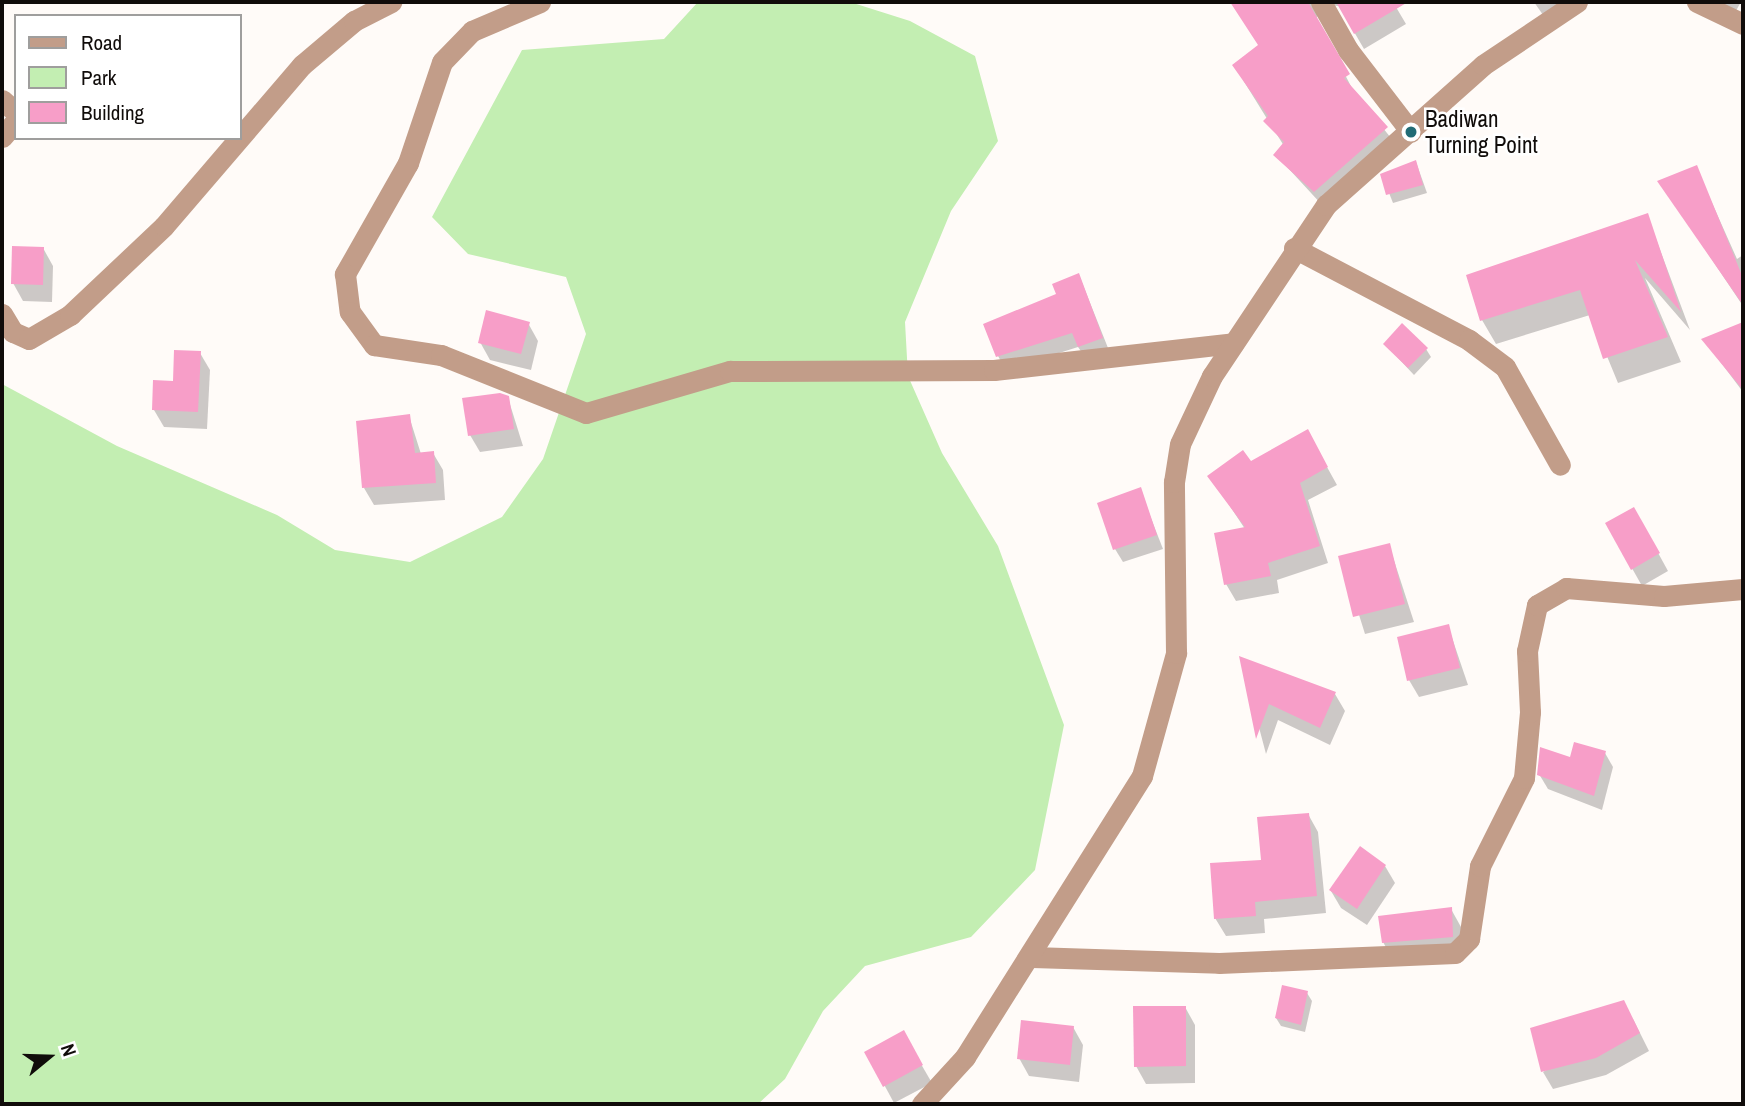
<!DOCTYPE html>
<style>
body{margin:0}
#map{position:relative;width:1745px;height:1106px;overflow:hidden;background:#fffbf8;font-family:"Archivo Narrow",sans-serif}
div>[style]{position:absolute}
.green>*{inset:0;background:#c3eeb2}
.shadow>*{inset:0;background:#0003}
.building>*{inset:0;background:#f79ec8}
.street>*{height:21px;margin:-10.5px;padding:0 10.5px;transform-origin:10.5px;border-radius:10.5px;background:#c29d89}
.dots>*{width:19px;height:19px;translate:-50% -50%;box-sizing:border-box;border:4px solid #fff;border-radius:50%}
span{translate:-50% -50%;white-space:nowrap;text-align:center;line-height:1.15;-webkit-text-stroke:5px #fff;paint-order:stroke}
.poi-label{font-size:23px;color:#100c0a}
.left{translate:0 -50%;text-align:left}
.frame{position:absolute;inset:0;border:4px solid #100c0a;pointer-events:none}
.legend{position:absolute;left:14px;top:14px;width:228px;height:126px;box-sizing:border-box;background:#fff;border:2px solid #9f9e9d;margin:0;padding:9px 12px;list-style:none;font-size:21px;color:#100c0a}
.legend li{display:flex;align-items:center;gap:14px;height:35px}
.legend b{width:35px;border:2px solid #9f9e9d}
.north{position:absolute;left:14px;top:1022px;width:70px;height:70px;-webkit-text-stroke:5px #fff;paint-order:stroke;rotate:71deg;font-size:19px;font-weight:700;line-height:28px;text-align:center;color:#100c0a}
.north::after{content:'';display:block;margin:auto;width:24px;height:32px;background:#100c0a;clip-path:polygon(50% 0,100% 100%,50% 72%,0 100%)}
</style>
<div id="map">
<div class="green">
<i style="clip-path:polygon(698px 2px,850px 2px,910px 21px,975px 56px,998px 141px,951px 211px,905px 322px,908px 376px,942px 453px,998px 546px,1064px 725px,1035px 870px,971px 937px,865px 966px,823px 1011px,785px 1079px,758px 1104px,4px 1104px,2px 384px,117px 446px,277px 515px,335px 550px,410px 562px,502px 517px,543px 459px,586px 334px,566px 277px,468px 254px,432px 217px,522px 50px,664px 39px)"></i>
</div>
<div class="shadow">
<i style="clip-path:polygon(1231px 2px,1393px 2px,1406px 24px,1364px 49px,1339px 6px,1324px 5px,1316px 19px,1354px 92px,1395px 143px,1323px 206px,1276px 155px,1284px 146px,1243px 80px,1260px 46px)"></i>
<i style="clip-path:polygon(1534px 2px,1563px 2px,1543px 15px)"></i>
<i style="clip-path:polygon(1702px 2px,1741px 2px,1733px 16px)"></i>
<i style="clip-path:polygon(1416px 162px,1427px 193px,1393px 203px,1382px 175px)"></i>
<i style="clip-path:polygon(1696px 167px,1737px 259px,1743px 255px,1743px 306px,1660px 182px)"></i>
<i style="clip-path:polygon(1647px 215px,1690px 330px,1645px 278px,1681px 362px,1618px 383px,1590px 315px,1496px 344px,1482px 320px)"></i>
<i style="clip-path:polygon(43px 248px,53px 266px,52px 302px,23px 301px,13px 283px)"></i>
<i style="clip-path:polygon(1079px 275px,1110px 353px,1088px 361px,1078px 347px,1006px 370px,998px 356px)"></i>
<i style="clip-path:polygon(528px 323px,538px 341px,531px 370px,490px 360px,480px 342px)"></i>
<i style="clip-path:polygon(1743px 324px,1743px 392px,1704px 340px)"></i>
<i style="clip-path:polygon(1385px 344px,1426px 349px,1431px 357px,1414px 375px)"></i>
<i style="clip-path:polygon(200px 353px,210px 370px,207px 429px,164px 427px,154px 410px)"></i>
<i style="clip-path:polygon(508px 398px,523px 446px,480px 452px,470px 435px)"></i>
<i style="clip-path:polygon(409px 416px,421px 454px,433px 453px,443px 470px,445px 500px,374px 505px,364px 488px)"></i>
<i style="clip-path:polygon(1317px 449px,1337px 485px,1308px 500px,1328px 563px,1277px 580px,1279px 593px,1236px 601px,1226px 584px,1245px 529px,1210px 476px)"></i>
<i style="clip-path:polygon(1140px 490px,1163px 549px,1123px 562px,1115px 549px)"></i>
<i style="clip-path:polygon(1634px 509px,1668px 571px,1642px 586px,1607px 524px)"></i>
<i style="clip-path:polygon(1389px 545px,1414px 622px,1365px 634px,1341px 557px)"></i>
<i style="clip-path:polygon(1448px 626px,1468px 685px,1419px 697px,1409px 680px)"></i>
<i style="clip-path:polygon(1241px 659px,1335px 694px,1345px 711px,1330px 745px,1278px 720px,1266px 754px)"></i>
<i style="clip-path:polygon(1605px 753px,1613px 767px,1602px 810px,1548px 789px,1539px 774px)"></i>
<i style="clip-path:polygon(1308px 814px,1318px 832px,1326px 913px,1264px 919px,1265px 933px,1226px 936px,1215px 918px)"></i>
<i style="clip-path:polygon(1385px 866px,1395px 883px,1367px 925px,1341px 908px,1331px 891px)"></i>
<i style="clip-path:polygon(1451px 909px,1461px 927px,1462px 954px,1393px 960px,1383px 942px)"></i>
<i style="clip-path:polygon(1307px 993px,1312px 1001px,1305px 1032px,1281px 1026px,1276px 1018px)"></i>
<i style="clip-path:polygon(1185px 1007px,1195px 1025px,1195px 1083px,1146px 1084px,1136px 1066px)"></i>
<i style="clip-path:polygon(1633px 1019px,1649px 1051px,1606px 1075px,1553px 1089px,1543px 1072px)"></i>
<i style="clip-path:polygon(1073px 1027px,1083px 1045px,1079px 1082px,1029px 1076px,1019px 1058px)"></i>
<i style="clip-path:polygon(903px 1033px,932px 1083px,894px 1103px,867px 1053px)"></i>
</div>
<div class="building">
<i style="clip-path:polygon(1230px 2px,1308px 2px,1350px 74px,1344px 78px,1388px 127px,1314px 192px,1273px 155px,1284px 142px,1263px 121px,1268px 116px,1232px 65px,1258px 45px)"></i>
<i style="clip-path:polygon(1336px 2px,1408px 2px,1354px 34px)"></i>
<i style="clip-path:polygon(1416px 160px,1423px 185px,1386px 195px,1380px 174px)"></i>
<i style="clip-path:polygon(1697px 165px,1743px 278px,1743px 305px,1657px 181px)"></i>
<i style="clip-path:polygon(1648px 213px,1681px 312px,1635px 260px,1668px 337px,1603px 359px,1580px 290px,1480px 321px,1466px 275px)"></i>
<i style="clip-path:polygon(12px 246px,44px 247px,43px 285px,11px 284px)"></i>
<i style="clip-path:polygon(1079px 273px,1103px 338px,1078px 347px,1072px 333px,996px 357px,983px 324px,1056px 294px,1052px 284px)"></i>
<i style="clip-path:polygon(486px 310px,530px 322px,521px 354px,478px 343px)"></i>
<i style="clip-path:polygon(1743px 322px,1743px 390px,1701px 339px)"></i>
<i style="clip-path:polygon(1402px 323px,1428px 348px,1408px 368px,1383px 344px)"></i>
<i style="clip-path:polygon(174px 350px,201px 351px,198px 412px,152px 410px,153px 380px,173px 381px)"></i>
<i style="clip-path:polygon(500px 393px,509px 396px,514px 429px,468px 436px,462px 398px)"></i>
<i style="clip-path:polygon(410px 414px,415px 453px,434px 451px,436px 483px,362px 488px,356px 421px)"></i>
<i style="clip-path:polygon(1308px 429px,1328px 467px,1300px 483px,1320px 546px,1268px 563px,1271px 576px,1224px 585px,1214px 533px,1245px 527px,1207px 476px,1243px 450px,1251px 461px)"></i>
<i style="clip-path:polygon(1141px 487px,1157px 535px,1113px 550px,1097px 503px)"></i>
<i style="clip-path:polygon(1634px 507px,1660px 553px,1631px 570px,1605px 523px)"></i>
<i style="clip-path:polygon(1390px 543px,1405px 604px,1353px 617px,1338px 556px)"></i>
<i style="clip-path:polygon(1449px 624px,1460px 668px,1407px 681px,1397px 637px)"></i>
<i style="clip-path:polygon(1239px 656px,1336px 692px,1320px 728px,1269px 704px,1256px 739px)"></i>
<i style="clip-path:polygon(1574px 742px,1606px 751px,1594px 796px,1537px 775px,1540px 747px,1570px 757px)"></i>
<i style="clip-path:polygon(1309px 813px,1317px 896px,1255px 902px,1256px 916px,1214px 919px,1210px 863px,1261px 860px,1257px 817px)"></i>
<i style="clip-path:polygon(1360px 846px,1386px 865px,1357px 909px,1329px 890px)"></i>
<i style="clip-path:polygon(1452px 907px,1453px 937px,1382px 943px,1378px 916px)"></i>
<i style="clip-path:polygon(1282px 985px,1308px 991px,1301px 1025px,1275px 1018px)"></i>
<i style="clip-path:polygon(1624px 1000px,1640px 1033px,1596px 1058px,1541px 1072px,1530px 1028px)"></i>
<i style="clip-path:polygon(1133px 1006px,1186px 1006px,1186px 1066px,1134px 1067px)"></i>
<i style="clip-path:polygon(1021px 1020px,1074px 1026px,1070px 1065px,1017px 1059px)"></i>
<i style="clip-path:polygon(904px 1030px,923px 1065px,883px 1087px,864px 1052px)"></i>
</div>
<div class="street">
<i style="left:540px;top:2px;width:74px;rotate:156.9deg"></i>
<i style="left:472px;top:31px;width:43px;rotate:134.1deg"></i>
<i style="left:442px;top:62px;width:107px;rotate:108.6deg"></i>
<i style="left:408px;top:163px;width:128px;rotate:119.6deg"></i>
<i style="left:345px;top:274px;width:38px;rotate:83deg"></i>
<i style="left:350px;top:312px;width:41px;rotate:54deg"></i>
<i style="left:374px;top:345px;width:68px;rotate:8.5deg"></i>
<i style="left:441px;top:355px;width:156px;rotate:21.8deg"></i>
<i style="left:586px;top:413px;width:150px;rotate:-16.3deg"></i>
<i style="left:730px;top:371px;width:264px;rotate:-0.2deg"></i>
<i style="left:994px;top:370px;width:241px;rotate:-6.4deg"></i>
<i style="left:1321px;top:2px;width:55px;rotate:60.6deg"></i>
<i style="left:1348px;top:50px;width:103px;rotate:52.5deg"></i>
<i style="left:1697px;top:2px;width:51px;rotate:25.6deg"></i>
<i style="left:2px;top:100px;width:18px;rotate:41deg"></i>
<i style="left:2px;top:137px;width:21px;rotate:-49deg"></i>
<i style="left:1294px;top:248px;width:198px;rotate:27.7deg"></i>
<i style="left:1469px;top:340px;width:45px;rotate:36.9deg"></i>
<i style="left:1505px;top:367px;width:112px;rotate:60.7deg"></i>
<i style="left:2px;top:314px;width:21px;rotate:59deg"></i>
<i style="left:13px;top:332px;width:17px;rotate:24deg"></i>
<i style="left:29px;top:339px;width:48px;rotate:-30.3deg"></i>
<i style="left:70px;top:315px;width:129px;rotate:-43.4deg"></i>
<i style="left:164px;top:226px;width:212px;rotate:-49.4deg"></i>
<i style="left:302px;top:65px;width:68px;rotate:-40.2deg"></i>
<i style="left:354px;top:21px;width:42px;rotate:-27.2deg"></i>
<i style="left:1032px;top:957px;width:187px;rotate:1.8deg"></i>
<i style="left:1219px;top:963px;width:236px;rotate:-2.4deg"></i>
<i style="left:1455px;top:953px;width:20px;rotate:-45deg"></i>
<i style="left:1469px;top:939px;width:74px;rotate:-81.4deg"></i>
<i style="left:1480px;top:866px;width:98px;rotate:-63.4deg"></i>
<i style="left:1524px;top:778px;width:66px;rotate:-84.8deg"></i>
<i style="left:1530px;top:712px;width:61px;rotate:-92.8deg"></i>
<i style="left:1527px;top:651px;width:47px;rotate:-77.7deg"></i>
<i style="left:1537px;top:605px;width:34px;rotate:-30deg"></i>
<i style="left:1566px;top:588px;width:98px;rotate:4.7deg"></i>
<i style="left:1664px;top:596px;width:79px;rotate:-5.1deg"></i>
<i style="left:922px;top:1104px;width:64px;rotate:-47.5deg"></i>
<i style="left:965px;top:1057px;width:332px;rotate:-57.8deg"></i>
<i style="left:1142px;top:776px;width:128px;rotate:-74.5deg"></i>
<i style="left:1176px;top:653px;width:171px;rotate:-90.7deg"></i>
<i style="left:1174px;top:482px;width:38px;rotate:-81deg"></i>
<i style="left:1180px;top:444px;width:75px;rotate:-64.8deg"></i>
<i style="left:1212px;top:376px;width:206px;rotate:-56.3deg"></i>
<i style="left:1326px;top:205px;width:210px;rotate:-41.7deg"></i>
<i style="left:1483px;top:65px;width:113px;rotate:-33.8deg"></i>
</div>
<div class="dots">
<i style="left:1411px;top:132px;background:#216b75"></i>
</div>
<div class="poi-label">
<span class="left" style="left:1425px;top:132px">Badiwan<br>Turning Point</span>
</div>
<div class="frame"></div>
<ul class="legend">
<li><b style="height:9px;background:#c29d89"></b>Road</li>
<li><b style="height:19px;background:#c3eeb2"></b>Park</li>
<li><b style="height:19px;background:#f79ec8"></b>Building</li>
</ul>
<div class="north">N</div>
</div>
